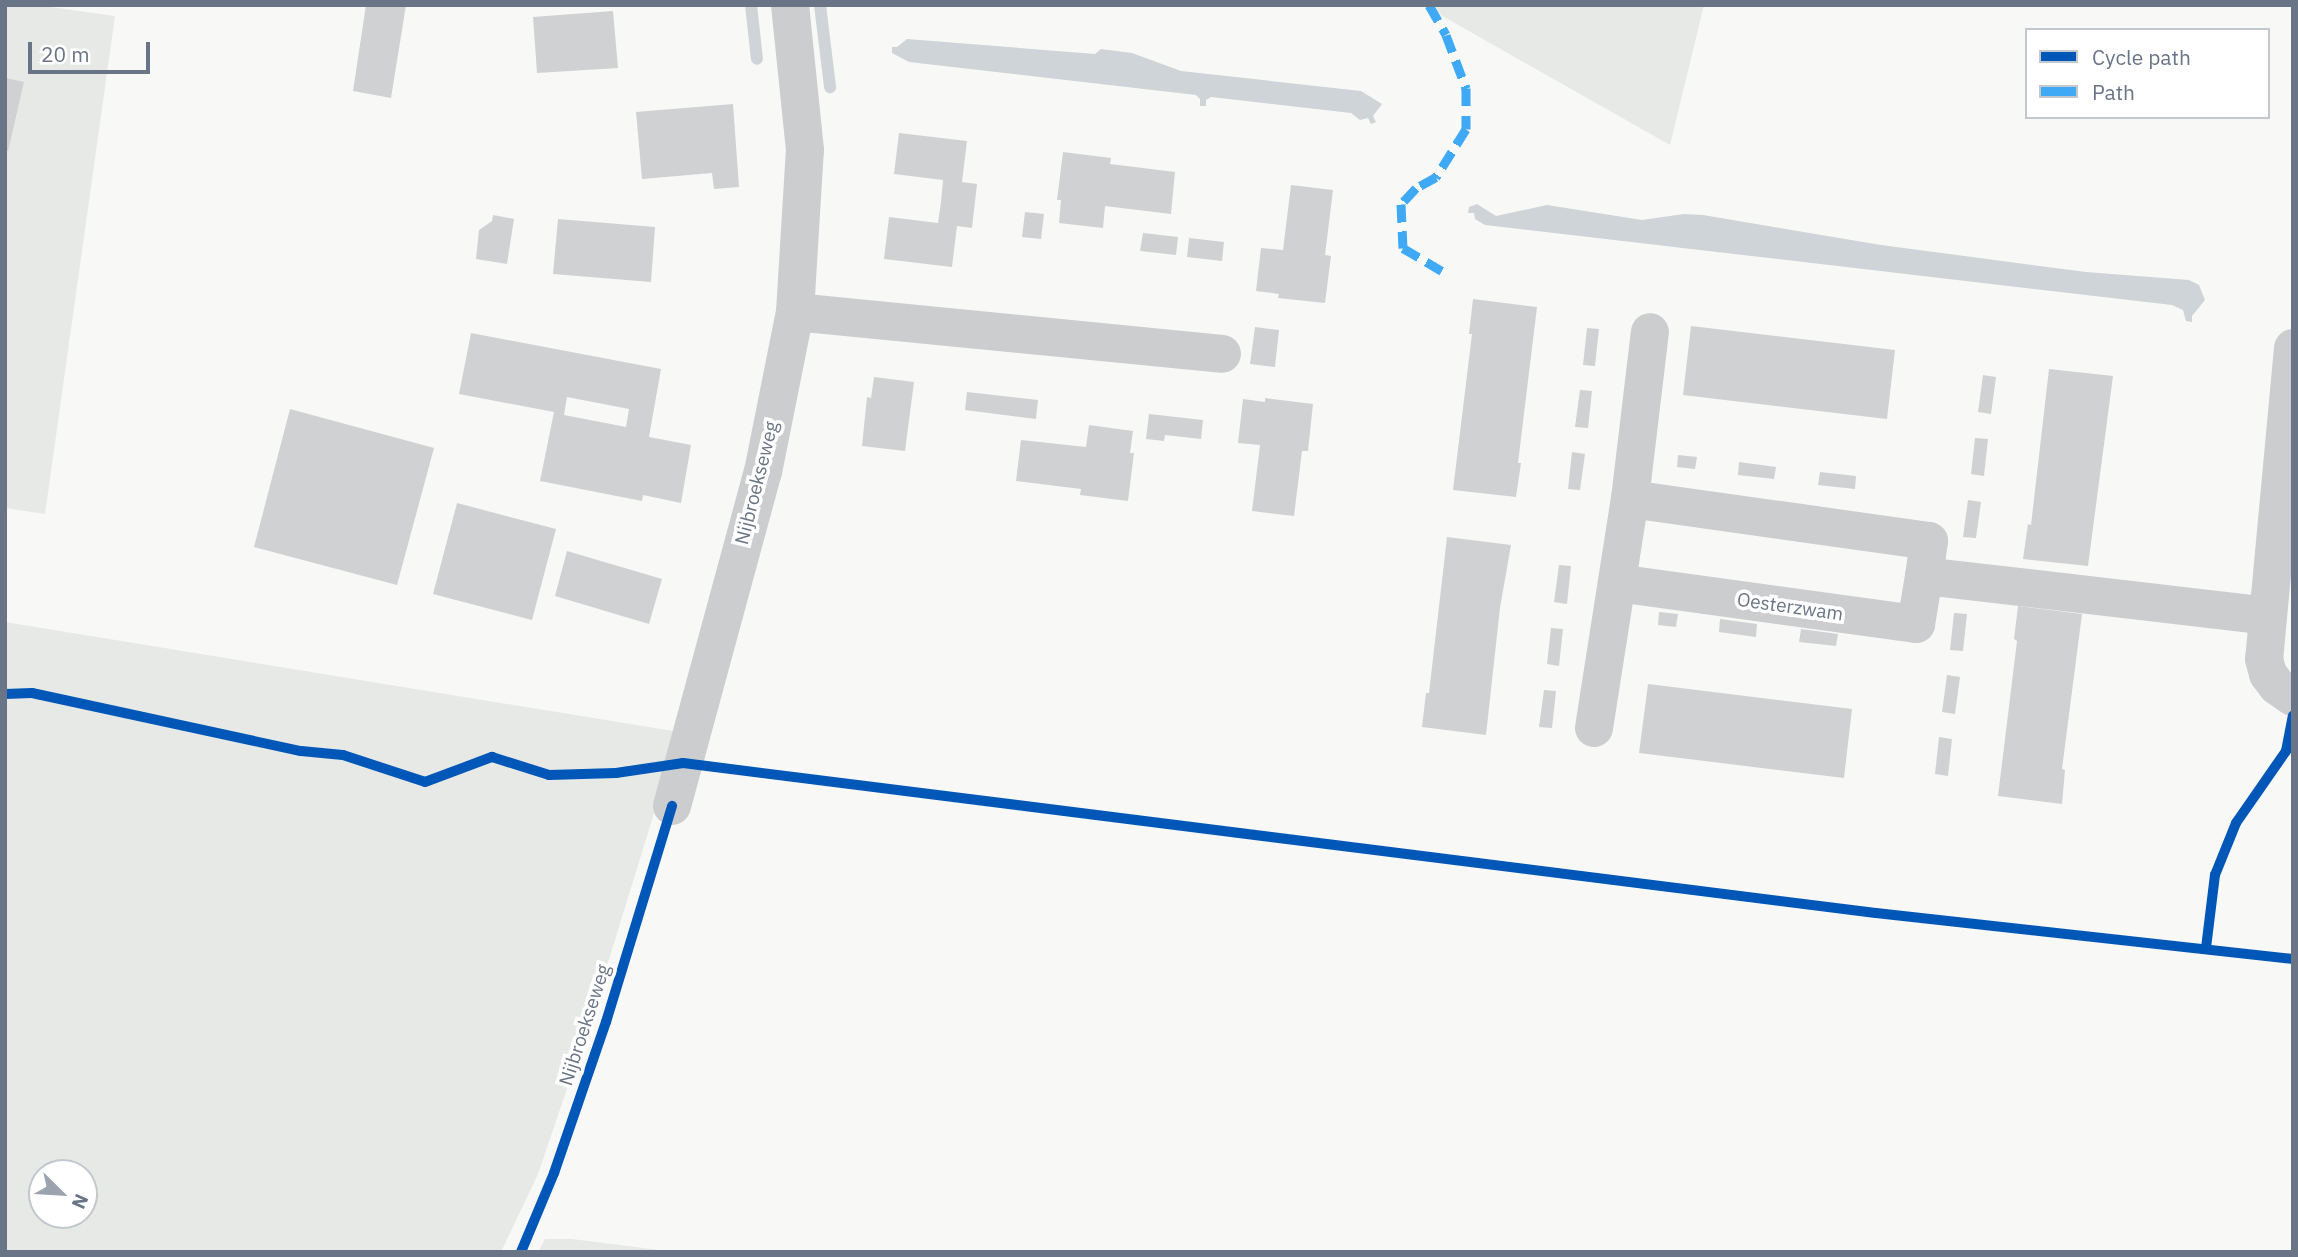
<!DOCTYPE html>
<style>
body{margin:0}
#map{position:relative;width:2298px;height:1257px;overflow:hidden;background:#f8f8f7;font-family:"IBM Plex Sans",sans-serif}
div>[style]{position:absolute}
.green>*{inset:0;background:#e6e9e5}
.water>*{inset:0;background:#ced4d8}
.stream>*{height:12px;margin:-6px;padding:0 6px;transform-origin:6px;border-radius:6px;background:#ced4d8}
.building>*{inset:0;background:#d0d1d2}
.minor>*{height:38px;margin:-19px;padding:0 19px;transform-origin:19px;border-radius:19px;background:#cccdce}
.quiet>*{height:9px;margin-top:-4.5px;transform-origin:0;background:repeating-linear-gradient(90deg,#3fa9f5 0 18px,transparent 0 27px)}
.cycleway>*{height:10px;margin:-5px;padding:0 5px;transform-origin:5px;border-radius:5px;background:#0057b8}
span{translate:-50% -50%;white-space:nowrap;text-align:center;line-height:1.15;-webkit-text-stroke:7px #fff;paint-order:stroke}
.street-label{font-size:19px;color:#697586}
.frame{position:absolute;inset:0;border:7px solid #697586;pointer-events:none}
.legend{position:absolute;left:2025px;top:28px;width:245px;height:91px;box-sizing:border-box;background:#fff;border:2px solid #c3c8cf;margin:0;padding:9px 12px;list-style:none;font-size:21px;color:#697586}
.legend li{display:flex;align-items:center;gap:14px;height:35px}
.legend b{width:35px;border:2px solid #c3c8cf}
.north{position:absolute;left:28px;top:1159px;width:70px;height:70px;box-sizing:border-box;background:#fff;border:2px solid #c3c8cf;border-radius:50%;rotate:114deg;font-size:19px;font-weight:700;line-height:28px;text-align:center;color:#697586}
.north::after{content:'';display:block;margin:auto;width:24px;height:32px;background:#9ba3ae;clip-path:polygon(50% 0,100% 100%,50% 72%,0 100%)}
.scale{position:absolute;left:28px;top:42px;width:122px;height:32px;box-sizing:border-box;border:4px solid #697586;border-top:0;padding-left:9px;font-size:21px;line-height:24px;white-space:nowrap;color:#697586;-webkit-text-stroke:5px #fff;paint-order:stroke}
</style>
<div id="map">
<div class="green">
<i style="clip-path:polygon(5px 5px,36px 5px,115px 16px,45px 514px,5px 508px)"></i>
<i style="clip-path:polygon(1423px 5px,1704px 5px,1670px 145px)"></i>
<i style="clip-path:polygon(evenodd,5px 622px,679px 732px,590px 1021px,538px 1174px,501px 1252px,5px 1252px,5px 622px,42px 1173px,84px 1173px,84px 1215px,42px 1215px,42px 1173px)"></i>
<i style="clip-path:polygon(545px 1239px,572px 1239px,675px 1252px,538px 1252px)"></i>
</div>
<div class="water">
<i style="clip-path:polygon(907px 39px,1095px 54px,1101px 49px,1132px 53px,1181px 71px,1361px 91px,1382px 104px,1373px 116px,1376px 122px,1371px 124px,1368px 118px,1360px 120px,1351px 113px,1211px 97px,1206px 100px,1206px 106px,1200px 106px,1200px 99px,1196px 95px,909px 62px,892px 53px,892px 47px,897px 47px)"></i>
<i style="clip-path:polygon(1477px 204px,1496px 216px,1547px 205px,1642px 220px,1684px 214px,1703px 215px,1881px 245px,2086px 272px,2189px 280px,2199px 285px,2205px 300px,2192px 316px,2192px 322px,2186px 321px,2183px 310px,2172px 305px,1485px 225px,1475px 219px,1474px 213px,1468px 213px,1469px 207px)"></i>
</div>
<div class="stream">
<i style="left:751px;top:5px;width:54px;rotate:83.7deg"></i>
<i style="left:820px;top:5px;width:83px;rotate:83deg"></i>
</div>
<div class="building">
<i style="clip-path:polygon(366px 5px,406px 5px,391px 98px,353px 91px)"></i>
<i style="clip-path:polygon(613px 11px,618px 68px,537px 73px,533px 17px)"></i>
<i style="clip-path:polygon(6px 78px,24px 82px,8px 151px,5px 150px)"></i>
<i style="clip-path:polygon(733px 104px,739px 187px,714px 189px,712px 173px,642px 179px,636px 112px)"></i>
<i style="clip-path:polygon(899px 133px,967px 141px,962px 182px,977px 184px,972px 228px,957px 226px,952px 267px,884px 259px,889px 217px,938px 223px,941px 202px,943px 180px,894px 174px)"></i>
<i style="clip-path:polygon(1063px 152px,1111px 158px,1110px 164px,1175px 172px,1171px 214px,1105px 206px,1103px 228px,1059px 223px,1061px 200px,1057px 200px)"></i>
<i style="clip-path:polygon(1291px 185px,1333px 190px,1325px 255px,1331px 256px,1325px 303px,1278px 298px,1279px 294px,1256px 291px,1261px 248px,1283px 250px)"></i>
<i style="clip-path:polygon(1025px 212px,1044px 214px,1041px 239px,1022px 237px)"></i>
<i style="clip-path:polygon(493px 215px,514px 219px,507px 264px,476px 259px,479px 230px,492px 221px)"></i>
<i style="clip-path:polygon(558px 219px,655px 227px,651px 282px,553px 274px)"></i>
<i style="clip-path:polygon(1143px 233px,1178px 237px,1176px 255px,1140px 251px)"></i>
<i style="clip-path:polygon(1189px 238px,1224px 242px,1222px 261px,1187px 257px)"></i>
<i style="clip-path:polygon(1473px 299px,1537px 307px,1518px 463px,1521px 463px,1516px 497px,1453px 490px,1472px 334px,1469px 334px)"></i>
<i style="clip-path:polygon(1691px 326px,1895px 350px,1887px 419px,1683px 395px)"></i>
<i style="clip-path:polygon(1255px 327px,1279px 330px,1275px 367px,1250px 364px)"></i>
<i style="clip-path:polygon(1587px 328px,1599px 329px,1595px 366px,1583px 365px)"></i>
<i style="clip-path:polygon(evenodd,471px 333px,661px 369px,649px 437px,691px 445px,681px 503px,643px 495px,642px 501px,540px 481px,554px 412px,459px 394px,471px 333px,567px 397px,629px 409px,626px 427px,564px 415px,567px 397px)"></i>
<i style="clip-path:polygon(2049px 369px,2113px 376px,2088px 566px,2023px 559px,2028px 524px,2031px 525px)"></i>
<i style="clip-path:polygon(1983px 375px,1996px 377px,1991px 414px,1978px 412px)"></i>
<i style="clip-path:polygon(874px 377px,914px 382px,905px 451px,862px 446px,867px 397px,871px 398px)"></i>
<i style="clip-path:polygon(1580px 390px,1592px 391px,1588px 428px,1575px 427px)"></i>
<i style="clip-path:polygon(967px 392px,1038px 400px,1036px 419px,965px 410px)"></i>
<i style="clip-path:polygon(1265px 398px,1313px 404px,1308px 451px,1302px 451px,1294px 516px,1252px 511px,1260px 445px,1238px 443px,1243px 399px,1265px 402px)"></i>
<i style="clip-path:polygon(290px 409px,434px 448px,397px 585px,254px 547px)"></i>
<i style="clip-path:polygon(1149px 414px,1203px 420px,1201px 439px,1165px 435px,1164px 441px,1146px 439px)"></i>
<i style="clip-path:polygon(1089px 425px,1133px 431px,1130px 453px,1134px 453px,1128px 501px,1080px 495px,1081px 489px,1016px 481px,1021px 440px,1086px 447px)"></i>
<i style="clip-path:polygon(1975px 438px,1988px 439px,1984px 476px,1971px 474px)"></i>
<i style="clip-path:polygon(1572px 452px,1585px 454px,1580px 490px,1568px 489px)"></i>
<i style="clip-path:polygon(1678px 455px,1697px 457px,1695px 469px,1677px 467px)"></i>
<i style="clip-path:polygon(1739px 462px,1776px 467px,1774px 479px,1738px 475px)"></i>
<i style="clip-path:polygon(1820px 472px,1856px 476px,1855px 489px,1818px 485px)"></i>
<i style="clip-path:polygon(1968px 500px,1981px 502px,1976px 538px,1963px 537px)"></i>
<i style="clip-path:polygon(457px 503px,556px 529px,532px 620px,433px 594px)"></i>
<i style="clip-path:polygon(1447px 537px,1511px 545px,1500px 608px,1486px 735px,1422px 727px,1426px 693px,1429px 693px)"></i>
<i style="clip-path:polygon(567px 551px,662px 579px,649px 624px,555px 596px)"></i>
<i style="clip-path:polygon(1559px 565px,1571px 566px,1567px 604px,1554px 602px)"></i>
<i style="clip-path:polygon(2018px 606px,2082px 614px,2062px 769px,2065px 770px,2062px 804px,1998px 796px,2017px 641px,2014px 639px)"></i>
<i style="clip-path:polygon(1659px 612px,1678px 614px,1676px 627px,1658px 625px)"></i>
<i style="clip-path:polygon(1954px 613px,1967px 614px,1963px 651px,1950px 650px)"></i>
<i style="clip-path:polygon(1720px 619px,1757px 624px,1756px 637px,1719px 632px)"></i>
<i style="clip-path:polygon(1551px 628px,1563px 629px,1559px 666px,1547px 664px)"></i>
<i style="clip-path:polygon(1801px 629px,1838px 634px,1836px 646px,1799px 642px)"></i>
<i style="clip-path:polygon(1947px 675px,1960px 677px,1955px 714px,1942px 712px)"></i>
<i style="clip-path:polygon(1648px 684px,1852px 709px,1844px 778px,1639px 753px)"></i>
<i style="clip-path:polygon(1544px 690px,1556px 691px,1552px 728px,1539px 727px)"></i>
<i style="clip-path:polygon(1939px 737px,1952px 739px,1948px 776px,1935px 774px)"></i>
</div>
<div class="minor">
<i style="left:795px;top:312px;width:429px;rotate:5.6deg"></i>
<i style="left:2293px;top:348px;width:312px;rotate:95.3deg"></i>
<i style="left:2264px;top:659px;width:16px;rotate:75deg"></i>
<i style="left:2268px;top:674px;width:15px;rotate:53deg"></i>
<i style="left:2277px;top:686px;width:19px;rotate:35deg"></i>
<i style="left:1630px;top:499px;width:302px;rotate:8deg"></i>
<i style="left:1929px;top:541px;width:35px;rotate:98deg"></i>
<i style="left:1924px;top:576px;width:346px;rotate:6.6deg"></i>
<i style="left:1617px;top:583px;width:302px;rotate:7.8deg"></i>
<i style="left:1916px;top:624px;width:49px;rotate:-80.5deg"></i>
<i style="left:1594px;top:728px;width:232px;rotate:-81.1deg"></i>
<i style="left:1630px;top:499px;width:168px;rotate:-83.2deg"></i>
<i style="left:672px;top:806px;width:346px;rotate:-74.8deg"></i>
<i style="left:763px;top:472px;width:163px;rotate:-78.7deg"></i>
<i style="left:795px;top:312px;width:162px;rotate:-86.5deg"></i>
<i style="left:805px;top:150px;width:146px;rotate:-95.9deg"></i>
</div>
<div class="quiet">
<i style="left:1429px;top:5px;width:34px;rotate:60deg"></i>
<i style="left:1446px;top:35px;width:57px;rotate:69.3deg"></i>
<i style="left:1466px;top:88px;width:41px;rotate:90deg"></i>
<i style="left:1466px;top:129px;width:57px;rotate:122deg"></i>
<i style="left:1436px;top:177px;width:23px;rotate:151deg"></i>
<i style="left:1416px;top:188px;width:22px;rotate:133deg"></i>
<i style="left:1401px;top:204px;width:44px;rotate:87.4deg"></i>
<i style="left:1403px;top:248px;width:45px;rotate:30.5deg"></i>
</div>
<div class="cycleway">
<i style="left:5px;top:694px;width:27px;rotate:-2deg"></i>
<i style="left:32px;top:693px;width:275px;rotate:12.2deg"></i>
<i style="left:301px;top:751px;width:42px;rotate:5.4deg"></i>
<i style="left:343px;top:755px;width:86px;rotate:18.2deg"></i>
<i style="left:425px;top:782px;width:72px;rotate:-20.5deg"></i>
<i style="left:492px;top:757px;width:60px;rotate:17.5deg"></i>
<i style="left:549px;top:775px;width:67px;rotate:-1.7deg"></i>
<i style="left:616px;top:773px;width:68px;rotate:-8.5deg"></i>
<i style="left:683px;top:763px;width:1202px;rotate:7.17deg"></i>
<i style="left:1876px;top:913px;width:420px;rotate:6.3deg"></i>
<i style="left:2206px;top:948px;width:74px;rotate:-83deg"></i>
<i style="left:2215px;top:875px;width:56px;rotate:-68deg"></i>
<i style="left:2236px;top:823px;width:88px;rotate:-55.2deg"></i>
<i style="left:2286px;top:751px;width:36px;rotate:-79deg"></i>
<i style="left:521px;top:1252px;width:86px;rotate:-67.3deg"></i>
<i style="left:554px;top:1173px;width:160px;rotate:-71deg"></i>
<i style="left:606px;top:1022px;width:226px;rotate:-73deg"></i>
</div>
<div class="street-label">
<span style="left:757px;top:483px;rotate:-76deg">Nijbroekseweg</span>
<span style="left:1790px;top:607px;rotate:8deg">Oesterzwam</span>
<span style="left:585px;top:1025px;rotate:-72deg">Nijbroekseweg</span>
</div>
<div class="frame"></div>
<ul class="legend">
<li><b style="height:9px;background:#0057b8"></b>Cycle path</li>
<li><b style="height:9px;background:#3fa9f5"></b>Path</li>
</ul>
<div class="north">N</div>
<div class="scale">20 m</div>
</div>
